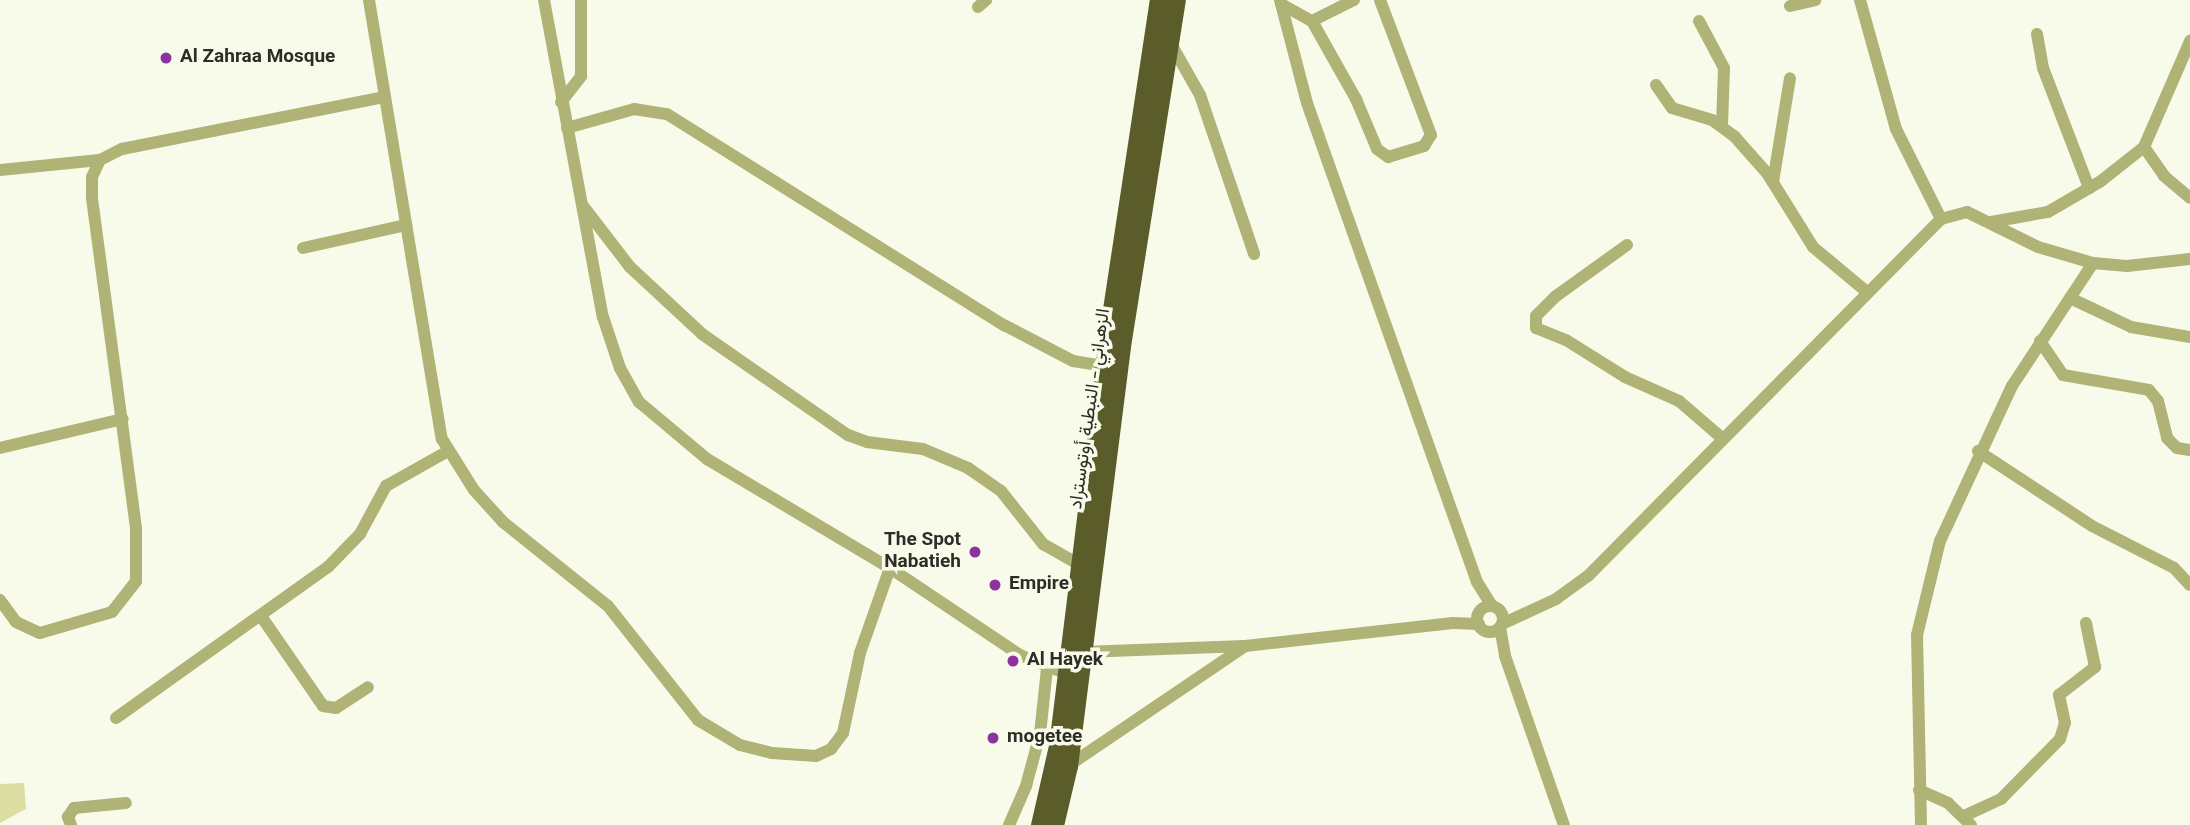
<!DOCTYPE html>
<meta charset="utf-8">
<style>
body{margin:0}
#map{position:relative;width:2190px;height:825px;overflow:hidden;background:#f9fbea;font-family:Georgia,Vazirmatn,serif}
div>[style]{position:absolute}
.green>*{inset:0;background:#dbdfa3}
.minor>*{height:12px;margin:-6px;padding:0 6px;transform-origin:6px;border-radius:6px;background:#afb376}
.minor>.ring{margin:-6px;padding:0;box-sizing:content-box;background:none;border:12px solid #afb376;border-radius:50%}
.highway>*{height:19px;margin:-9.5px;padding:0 9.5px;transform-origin:9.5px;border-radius:9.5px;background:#5a5c2a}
.dots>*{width:19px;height:19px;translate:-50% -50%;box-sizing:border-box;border:4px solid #f9fbea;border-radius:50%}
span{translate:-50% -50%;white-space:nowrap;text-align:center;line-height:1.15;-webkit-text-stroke:7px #f9fbea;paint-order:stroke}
.poi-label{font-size:19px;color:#2c2d27;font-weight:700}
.left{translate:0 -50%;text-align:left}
.right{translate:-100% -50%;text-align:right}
.street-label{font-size:19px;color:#2c2d27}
</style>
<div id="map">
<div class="green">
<i style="clip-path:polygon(24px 783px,26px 809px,0 823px,0 784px)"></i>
</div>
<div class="minor">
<i style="left:369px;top:0;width:445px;rotate:80.6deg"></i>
<i style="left:442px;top:439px;width:60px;rotate:57.9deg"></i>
<i style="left:474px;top:490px;width:43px;rotate:47.8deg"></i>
<i style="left:503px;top:522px;width:134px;rotate:38.7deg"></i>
<i style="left:608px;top:606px;width:145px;rotate:51.7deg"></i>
<i style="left:698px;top:720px;width:49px;rotate:30.8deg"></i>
<i style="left:740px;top:745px;width:33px;rotate:14deg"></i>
<i style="left:772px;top:753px;width:44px;rotate:3.9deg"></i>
<i style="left:816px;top:756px;width:17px;rotate:-25deg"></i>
<i style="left:831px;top:749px;width:20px;rotate:-53deg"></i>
<i style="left:843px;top:733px;width:82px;rotate:-78deg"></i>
<i style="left:860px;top:653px;width:90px;rotate:-70.6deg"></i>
<i style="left:544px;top:0;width:322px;rotate:79.5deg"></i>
<i style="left:603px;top:317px;width:54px;rotate:71.6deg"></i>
<i style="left:620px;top:368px;width:39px;rotate:61deg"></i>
<i style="left:639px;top:402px;width:89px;rotate:40deg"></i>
<i style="left:707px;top:459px;width:213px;rotate:30.8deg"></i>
<i style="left:890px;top:568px;width:156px;rotate:33.8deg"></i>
<i style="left:1020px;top:655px;width:48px;rotate:21.8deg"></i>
<i style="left:1280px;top:0;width:106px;rotate:75.3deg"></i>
<i style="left:1307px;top:103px;width:508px;rotate:70.46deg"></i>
<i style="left:1477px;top:582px;width:28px;rotate:58deg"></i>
<i style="left:1860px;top:0;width:134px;rotate:74.4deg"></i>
<i style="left:1896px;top:129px;width:101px;rotate:63.4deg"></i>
<i style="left:1281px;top:4px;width:35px;rotate:29deg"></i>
<i style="left:1312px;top:21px;width:90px;rotate:60.6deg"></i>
<i style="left:1356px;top:99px;width:54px;rotate:67.2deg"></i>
<i style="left:1377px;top:149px;width:14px;rotate:36deg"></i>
<i style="left:1388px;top:157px;width:38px;rotate:-17deg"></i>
<i style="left:1424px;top:146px;width:13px;rotate:-58deg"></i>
<i style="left:1431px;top:135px;width:144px;rotate:-110.7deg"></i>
<i style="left:1790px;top:6px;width:26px;rotate:-13deg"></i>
<i style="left:978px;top:7px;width:11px;rotate:-41deg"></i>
<i style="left:1312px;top:21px;width:47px;rotate:-26.6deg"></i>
<i style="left:1699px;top:21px;width:53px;rotate:62deg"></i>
<i style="left:1724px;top:68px;width:57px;rotate:92deg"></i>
<i style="left:2037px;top:34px;width:35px;rotate:80deg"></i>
<i style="left:2043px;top:68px;width:129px;rotate:69deg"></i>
<i style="left:1171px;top:44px;width:59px;rotate:60.4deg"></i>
<i style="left:1200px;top:95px;width:168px;rotate:71.2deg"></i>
<i style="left:1656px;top:85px;width:28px;rotate:55deg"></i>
<i style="left:1672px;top:108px;width:42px;rotate:16.7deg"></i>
<i style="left:1712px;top:120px;width:29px;rotate:36deg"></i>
<i style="left:1735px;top:137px;width:48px;rotate:48.4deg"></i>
<i style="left:1767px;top:173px;width:87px;rotate:58.1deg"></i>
<i style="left:1813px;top:247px;width:70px;rotate:39.8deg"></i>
<i style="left:561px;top:102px;width:33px;rotate:-52deg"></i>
<i style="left:581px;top:76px;width:76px;rotate:-90deg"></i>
<i style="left:567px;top:128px;width:70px;rotate:-15.8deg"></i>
<i style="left:634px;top:109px;width:33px;rotate:9deg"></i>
<i style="left:667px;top:114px;width:398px;rotate:32.1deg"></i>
<i style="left:1004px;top:325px;width:78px;rotate:27.6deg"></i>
<i style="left:1073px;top:361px;width:31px;rotate:9deg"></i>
<i style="left:2144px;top:147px;width:35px;rotate:55deg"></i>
<i style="left:2164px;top:176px;width:34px;rotate:40deg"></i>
<i style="left:0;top:170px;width:100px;rotate:-5.7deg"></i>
<i style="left:1773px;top:182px;width:105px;rotate:-80.7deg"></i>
<i style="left:583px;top:206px;width:77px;rotate:52.4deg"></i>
<i style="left:630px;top:267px;width:98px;rotate:42.9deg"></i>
<i style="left:702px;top:334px;width:178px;rotate:34.7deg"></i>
<i style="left:848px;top:435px;width:20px;rotate:20deg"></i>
<i style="left:867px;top:442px;width:56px;rotate:7.1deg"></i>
<i style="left:923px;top:449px;width:49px;rotate:22.9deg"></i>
<i style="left:968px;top:468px;width:40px;rotate:34.9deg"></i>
<i style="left:1001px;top:491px;width:68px;rotate:51.6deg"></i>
<i style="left:1043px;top:544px;width:40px;rotate:29.7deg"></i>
<i style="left:1991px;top:222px;width:58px;rotate:-10deg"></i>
<i style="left:2048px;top:212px;width:61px;rotate:-30.3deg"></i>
<i style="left:2101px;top:181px;width:55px;rotate:-38.3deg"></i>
<i style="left:2144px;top:147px;width:116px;rotate:-66.5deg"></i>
<i style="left:1627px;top:245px;width:87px;rotate:144.3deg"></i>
<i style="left:1556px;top:296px;width:28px;rotate:135deg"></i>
<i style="left:1536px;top:316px;width:12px;rotate:90deg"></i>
<i style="left:1536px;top:328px;width:32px;rotate:22deg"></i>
<i style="left:1566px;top:340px;width:70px;rotate:32.1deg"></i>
<i style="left:1625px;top:377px;width:59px;rotate:24deg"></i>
<i style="left:1679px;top:401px;width:58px;rotate:40.8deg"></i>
<i style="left:303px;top:248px;width:106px;rotate:-12.6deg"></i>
<i style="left:2070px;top:298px;width:68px;rotate:25.4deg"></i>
<i style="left:2131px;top:327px;width:60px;rotate:9.6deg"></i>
<i style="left:2040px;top:341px;width:41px;rotate:55.9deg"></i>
<i style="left:2063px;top:375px;width:87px;rotate:9.9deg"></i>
<i style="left:2149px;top:390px;width:14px;rotate:51deg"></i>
<i style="left:2158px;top:401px;width:38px;rotate:76deg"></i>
<i style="left:2167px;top:438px;width:14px;rotate:45deg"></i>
<i style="left:2177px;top:448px;width:13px;rotate:9deg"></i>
<i style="left:0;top:448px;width:126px;rotate:-13.3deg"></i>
<i style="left:1978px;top:451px;width:136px;rotate:33.3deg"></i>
<i style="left:2092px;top:526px;width:92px;rotate:27.1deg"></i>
<i style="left:2174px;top:568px;width:23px;rotate:47deg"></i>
<i style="left:0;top:600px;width:27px;rotate:54deg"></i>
<i style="left:16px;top:622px;width:26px;rotate:25deg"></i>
<i style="left:40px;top:633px;width:75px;rotate:-16.3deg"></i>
<i style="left:112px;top:612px;width:39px;rotate:-52deg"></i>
<i style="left:136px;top:581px;width:53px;rotate:-90deg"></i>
<i style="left:136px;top:528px;width:334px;rotate:-97.6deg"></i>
<i style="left:92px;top:197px;width:20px;rotate:-90deg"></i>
<i style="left:92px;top:177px;width:19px;rotate:-65deg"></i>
<i style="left:100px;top:160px;width:25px;rotate:-27deg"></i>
<i style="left:122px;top:149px;width:268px;rotate:-11.2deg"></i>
<i class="ring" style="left:1477px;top:606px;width:14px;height:14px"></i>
<i style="left:261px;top:616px;width:109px;rotate:55.4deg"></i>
<i style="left:323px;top:706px;width:13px;rotate:9deg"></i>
<i style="left:336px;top:708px;width:38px;rotate:-33deg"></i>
<i style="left:1502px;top:624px;width:60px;rotate:-24.8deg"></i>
<i style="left:1556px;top:599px;width:39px;rotate:-36deg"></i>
<i style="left:1588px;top:576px;width:502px;rotate:-45.32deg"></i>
<i style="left:1941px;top:219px;width:27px;rotate:-15deg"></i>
<i style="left:1967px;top:212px;width:79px;rotate:26.2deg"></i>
<i style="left:2038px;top:247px;width:57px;rotate:16.2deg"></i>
<i style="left:2093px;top:263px;width:34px;rotate:5deg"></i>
<i style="left:2127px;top:266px;width:63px;rotate:-6.3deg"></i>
<i style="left:1500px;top:627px;width:29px;rotate:80deg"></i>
<i style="left:1505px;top:656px;width:179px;rotate:70.8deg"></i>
<i style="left:1083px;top:652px;width:162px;rotate:-2.1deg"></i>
<i style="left:1245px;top:646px;width:209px;rotate:-6.3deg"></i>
<i style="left:1453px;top:623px;width:26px;rotate:2deg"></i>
<i style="left:116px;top:718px;width:260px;rotate:-35.5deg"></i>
<i style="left:328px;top:567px;width:46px;rotate:-45.9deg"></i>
<i style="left:360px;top:534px;width:55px;rotate:-61.6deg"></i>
<i style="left:386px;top:486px;width:71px;rotate:-29.4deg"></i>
<i style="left:1068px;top:766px;width:214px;rotate:-34.1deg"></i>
<i style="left:1919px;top:790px;width:32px;rotate:24deg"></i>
<i style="left:1948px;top:803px;width:32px;rotate:44deg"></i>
<i style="left:1964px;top:816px;width:41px;rotate:-24.7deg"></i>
<i style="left:2001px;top:799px;width:84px;rotate:-45.5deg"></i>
<i style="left:2060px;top:739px;width:17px;rotate:-73deg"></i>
<i style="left:2065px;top:723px;width:29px;rotate:-102deg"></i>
<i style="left:2059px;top:695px;width:46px;rotate:-37.9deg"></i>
<i style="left:2095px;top:667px;width:45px;rotate:-101.6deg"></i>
<i style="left:71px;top:825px;width:9px;rotate:-111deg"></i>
<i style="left:68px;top:817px;width:11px;rotate:-56deg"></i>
<i style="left:74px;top:808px;width:52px;rotate:-5.5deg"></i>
<i style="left:1009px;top:825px;width:43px;rotate:-66.4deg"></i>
<i style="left:1026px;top:786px;width:54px;rotate:-74.9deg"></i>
<i style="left:1040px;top:734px;width:65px;rotate:-83.9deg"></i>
<i style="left:1921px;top:825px;width:190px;rotate:-91.2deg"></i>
<i style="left:1917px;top:635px;width:97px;rotate:-76.3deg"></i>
<i style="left:1940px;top:541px;width:171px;rotate:-65.1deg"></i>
<i style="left:2012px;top:386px;width:147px;rotate:-56.6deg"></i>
</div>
<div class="highway">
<i style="left:1040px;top:825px;width:81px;rotate:-77.2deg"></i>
<i style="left:1058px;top:746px;width:433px;rotate:-83deg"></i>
<i style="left:1111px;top:316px;width:320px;rotate:-81.4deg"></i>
<i style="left:1054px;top:825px;width:61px;rotate:-76.7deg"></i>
<i style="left:1068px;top:766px;width:423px;rotate:-82.8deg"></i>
<i style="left:1121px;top:346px;width:350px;rotate:-81deg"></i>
</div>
<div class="dots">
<i style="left:166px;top:58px;background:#8b339f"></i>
<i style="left:975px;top:552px;background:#8b339f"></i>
<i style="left:995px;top:585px;background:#8b339f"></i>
<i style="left:1013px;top:661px;background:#8b339f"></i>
<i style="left:993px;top:738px;background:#8b339f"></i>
</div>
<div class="poi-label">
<span class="left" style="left:180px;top:58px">Al Zahraa Mosque</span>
<span class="right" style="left:961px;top:552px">The Spot<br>Nabatieh</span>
<span class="left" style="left:1009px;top:585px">Empire</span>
<span class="left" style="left:1027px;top:661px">Al Hayek</span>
<span class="left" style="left:1007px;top:738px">mogetee</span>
</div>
<div class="street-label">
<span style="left:1091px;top:409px;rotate:-82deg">الزهراني - النبطية أوتوستراد</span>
</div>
</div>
